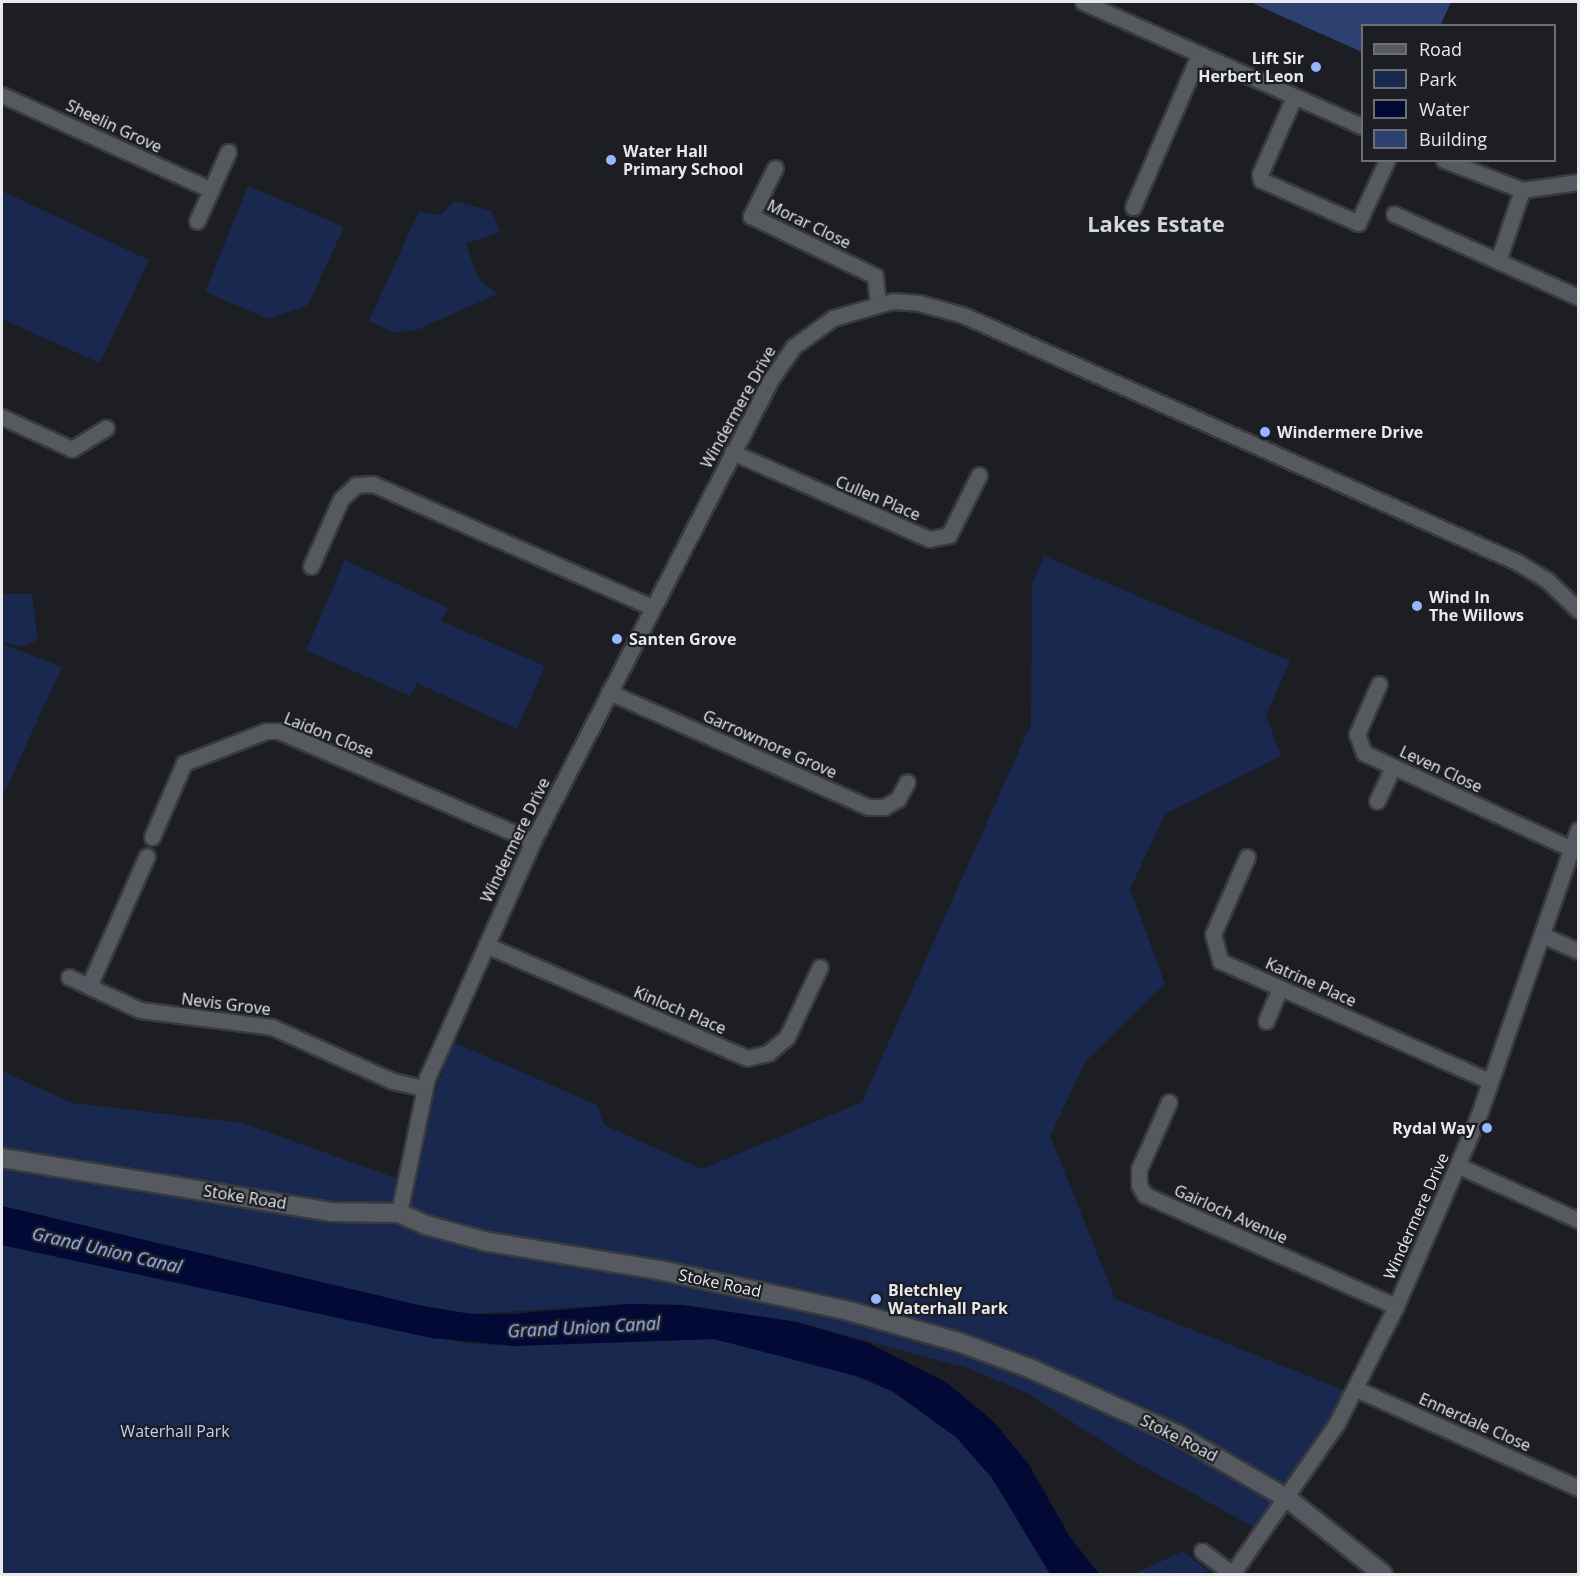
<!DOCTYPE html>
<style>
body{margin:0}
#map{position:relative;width:1580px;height:1576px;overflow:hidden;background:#1c1e24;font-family:"Open Sans",sans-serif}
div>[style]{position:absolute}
.green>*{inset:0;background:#19284f}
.water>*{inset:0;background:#020934}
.building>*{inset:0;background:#2d4171}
.roads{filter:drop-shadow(2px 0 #383a3e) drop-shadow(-2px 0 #383a3e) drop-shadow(0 2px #383a3e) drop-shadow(0 -2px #383a3e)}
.street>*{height:15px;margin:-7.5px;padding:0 7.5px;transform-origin:7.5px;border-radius:7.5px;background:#56595f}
.secondary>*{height:18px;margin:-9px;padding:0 9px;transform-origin:9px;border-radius:9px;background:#56595f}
.dots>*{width:16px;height:16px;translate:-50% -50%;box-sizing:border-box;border:3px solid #1c1e24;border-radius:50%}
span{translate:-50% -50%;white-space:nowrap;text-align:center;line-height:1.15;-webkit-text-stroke:4.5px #1c1e24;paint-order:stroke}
.poi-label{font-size:16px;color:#e7e9ed;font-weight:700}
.right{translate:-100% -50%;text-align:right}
.left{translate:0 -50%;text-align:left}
.street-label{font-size:16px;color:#e7e9ed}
.park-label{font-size:16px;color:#bbd0ff}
.water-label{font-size:18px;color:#a3befc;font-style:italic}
.district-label{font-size:22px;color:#d3d6de;font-weight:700}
.frame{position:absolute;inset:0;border:3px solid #e7e9ed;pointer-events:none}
.legend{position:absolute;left:1361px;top:24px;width:195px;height:138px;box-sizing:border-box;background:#1c1e24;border:2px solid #6d6f74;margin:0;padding:8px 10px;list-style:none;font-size:18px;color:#e7e9ed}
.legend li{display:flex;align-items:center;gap:12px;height:30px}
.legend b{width:30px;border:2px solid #6d6f74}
</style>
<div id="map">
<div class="green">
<i style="clip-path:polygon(248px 186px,344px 227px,308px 305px,269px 319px,205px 292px)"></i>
<i style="clip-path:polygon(2px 191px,149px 260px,100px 363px,2px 319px)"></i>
<i style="clip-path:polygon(455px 201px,492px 211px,500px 232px,466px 244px,478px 278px,497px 294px,419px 329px,395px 333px,369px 321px,419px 211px,440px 215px)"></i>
<i style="clip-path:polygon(1044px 556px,1290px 661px,1266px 715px,1281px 756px,1165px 814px,1130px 889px,1165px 984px,1086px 1061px,1050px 1136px,1115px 1299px,1346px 1391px,1257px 1529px,1125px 1456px,1029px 1394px,970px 1369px,797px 1322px,682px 1305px,628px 1304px,471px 1314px,422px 1306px,2px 1206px,2px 1071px,72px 1103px,243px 1123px,415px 1185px,429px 1108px,453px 1042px,597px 1105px,604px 1125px,702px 1169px,862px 1102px,1031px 724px,1032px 584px)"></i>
<i style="clip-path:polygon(345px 560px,448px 608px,441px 621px,545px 666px,517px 729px,417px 683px,410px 696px,306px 650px)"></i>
<i style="clip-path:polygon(2px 594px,32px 594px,38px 640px,19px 647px,2px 642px)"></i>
<i style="clip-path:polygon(2px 644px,62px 667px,2px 797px)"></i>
<i style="clip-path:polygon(2px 1245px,464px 1343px,514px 1346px,714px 1339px,820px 1363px,892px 1391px,956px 1437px,992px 1478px,1050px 1574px,2px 1574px)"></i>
<i style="clip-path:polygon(1183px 1551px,1210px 1572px,1134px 1574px)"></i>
</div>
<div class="water">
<i style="clip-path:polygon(2px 1206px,422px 1306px,471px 1314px,513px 1314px,628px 1304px,682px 1305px,797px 1322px,868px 1343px,946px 1382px,994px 1422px,1029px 1465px,1070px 1537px,1099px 1574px,1050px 1574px,992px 1478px,956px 1437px,892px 1391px,860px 1377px,714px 1339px,514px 1346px,431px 1338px,2px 1245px)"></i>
</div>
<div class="building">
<i style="clip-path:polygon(1250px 2px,1451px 2px,1440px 26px,1362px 26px,1362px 52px)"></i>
</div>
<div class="roads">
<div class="street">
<i style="left:1083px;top:2px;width:305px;rotate:24deg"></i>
<i style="left:2px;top:95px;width:230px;rotate:24.4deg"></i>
<i style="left:1294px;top:97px;width:84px;rotate:113.8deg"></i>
<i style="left:1260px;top:174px;width:6px;rotate:81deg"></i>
<i style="left:1261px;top:180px;width:106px;rotate:23.9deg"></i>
<i style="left:1358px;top:223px;width:69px;rotate:-65.3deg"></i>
<i style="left:1444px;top:160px;width:84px;rotate:21deg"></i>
<i style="left:1522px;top:190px;width:57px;rotate:-8.1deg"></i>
<i style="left:775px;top:168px;width:54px;rotate:116.6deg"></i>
<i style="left:751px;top:216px;width:138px;rotate:25.8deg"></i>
<i style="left:875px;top:276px;width:27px;rotate:84deg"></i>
<i style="left:1522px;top:190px;width:75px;rotate:108.7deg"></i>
<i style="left:1498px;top:261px;width:88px;rotate:24.2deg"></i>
<i style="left:1133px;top:207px;width:166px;rotate:-66.5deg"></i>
<i style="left:1394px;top:214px;width:114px;rotate:24.3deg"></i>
<i style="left:197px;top:221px;width:76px;rotate:-65.8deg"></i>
<i style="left:2px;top:417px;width:77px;rotate:24.6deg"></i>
<i style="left:72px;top:449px;width:40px;rotate:-32deg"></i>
<i style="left:732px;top:452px;width:215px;rotate:23.8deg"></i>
<i style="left:929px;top:539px;width:20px;rotate:-11deg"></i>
<i style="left:949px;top:535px;width:67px;rotate:-63.4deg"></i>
<i style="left:311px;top:566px;width:73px;rotate:-65.9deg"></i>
<i style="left:341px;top:499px;width:21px;rotate:-43deg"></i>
<i style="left:356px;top:485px;width:17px;rotate:-3deg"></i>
<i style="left:373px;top:484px;width:305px;rotate:23.8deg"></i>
<i style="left:1379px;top:684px;width:55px;rotate:113.7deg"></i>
<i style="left:1357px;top:734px;width:20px;rotate:70deg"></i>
<i style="left:1364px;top:753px;width:229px;rotate:24.8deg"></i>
<i style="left:609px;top:692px;width:284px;rotate:23.9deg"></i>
<i style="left:869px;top:807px;width:15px"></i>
<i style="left:884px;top:807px;width:16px;rotate:-30deg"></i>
<i style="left:898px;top:799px;width:19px;rotate:-62deg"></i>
<i style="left:1377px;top:801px;width:38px;rotate:-65deg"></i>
<i style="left:152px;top:837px;width:81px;rotate:-66.6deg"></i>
<i style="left:184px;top:763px;width:88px;rotate:-21.3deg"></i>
<i style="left:266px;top:731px;width:13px"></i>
<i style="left:279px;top:731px;width:277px;rotate:23.4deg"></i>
<i style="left:1247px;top:857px;width:84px;rotate:113.8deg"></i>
<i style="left:1213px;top:934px;width:28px;rotate:75deg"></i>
<i style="left:1220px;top:961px;width:295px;rotate:24deg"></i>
<i style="left:1542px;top:935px;width:39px;rotate:24deg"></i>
<i style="left:486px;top:945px;width:284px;rotate:23.4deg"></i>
<i style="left:747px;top:1058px;width:22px;rotate:-13deg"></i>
<i style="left:768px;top:1053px;width:25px;rotate:-40deg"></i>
<i style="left:787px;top:1037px;width:77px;rotate:-64.8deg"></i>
<i style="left:69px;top:977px;width:78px;rotate:24.9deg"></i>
<i style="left:140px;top:1010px;width:133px;rotate:7.3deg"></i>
<i style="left:272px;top:1027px;width:133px;rotate:24.1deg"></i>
<i style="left:393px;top:1081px;width:32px;rotate:13deg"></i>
<i style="left:89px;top:986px;width:142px;rotate:-66deg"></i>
<i style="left:1266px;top:1021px;width:36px;rotate:-67deg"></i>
<i style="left:1169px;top:1102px;width:73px;rotate:114.1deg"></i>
<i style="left:1139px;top:1169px;width:16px;rotate:90deg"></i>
<i style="left:1139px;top:1185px;width:12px;rotate:59deg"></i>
<i style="left:1145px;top:1195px;width:274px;rotate:23.9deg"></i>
<i style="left:1459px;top:1166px;width:131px;rotate:24.4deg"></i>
<i style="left:399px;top:1213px;width:138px;rotate:-78.3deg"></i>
<i style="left:427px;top:1078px;width:260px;rotate:-65.9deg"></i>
<i style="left:533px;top:841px;width:520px;rotate:-62.74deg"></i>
<i style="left:771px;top:379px;width:39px;rotate:-55deg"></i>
<i style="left:793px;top:347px;width:49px;rotate:-35.9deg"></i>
<i style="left:833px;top:318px;width:61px;rotate:-16.1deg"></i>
<i style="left:892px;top:301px;width:27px;rotate:4deg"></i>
<i style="left:919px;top:303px;width:46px;rotate:15.3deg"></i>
<i style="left:963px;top:315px;width:607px;rotate:24.03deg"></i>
<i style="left:1517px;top:562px;width:35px;rotate:31deg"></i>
<i style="left:1547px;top:580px;width:43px;rotate:44.1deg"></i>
<i style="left:1356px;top:1389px;width:243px;rotate:24deg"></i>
<i style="left:1202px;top:1551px;width:39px;rotate:37deg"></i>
<i style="left:1232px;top:1574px;width:184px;rotate:-55.2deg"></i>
<i style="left:1337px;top:1423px;width:131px;rotate:-63.2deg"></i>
<i style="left:1396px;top:1306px;width:203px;rotate:-66.5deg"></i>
<i style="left:1477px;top:1120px;width:307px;rotate:-70.8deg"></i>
</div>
<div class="secondary">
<i style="left:2px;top:1158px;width:333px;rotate:9.3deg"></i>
<i style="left:331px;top:1212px;width:68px;rotate:0.8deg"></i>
<i style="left:399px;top:1213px;width:30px;rotate:24deg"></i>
<i style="left:426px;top:1225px;width:60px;rotate:15.4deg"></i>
<i style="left:484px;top:1241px;width:178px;rotate:9.4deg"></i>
<i style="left:660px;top:1270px;width:193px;rotate:12.2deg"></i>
<i style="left:849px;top:1311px;width:116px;rotate:15.9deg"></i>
<i style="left:961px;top:1343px;width:72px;rotate:20.2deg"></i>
<i style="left:1029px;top:1368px;width:163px;rotate:24.2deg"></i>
<i style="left:1178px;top:1435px;width:127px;rotate:30.2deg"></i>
<i style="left:1288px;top:1499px;width:121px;rotate:38.3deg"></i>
</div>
</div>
<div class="dots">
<i style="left:1316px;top:67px;background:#96b6fd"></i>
<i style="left:611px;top:160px;background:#96b6fd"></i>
<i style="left:1265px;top:432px;background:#96b6fd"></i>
<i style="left:1417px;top:606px;background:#96b6fd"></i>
<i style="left:617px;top:639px;background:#96b6fd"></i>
<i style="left:1487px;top:1128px;background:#96b6fd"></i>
<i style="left:876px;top:1299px;background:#96b6fd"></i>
</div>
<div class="poi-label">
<span class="right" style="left:1304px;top:67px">Lift Sir<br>Herbert Leon</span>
<span class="left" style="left:623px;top:160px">Water Hall<br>Primary School</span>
<span class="left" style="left:1277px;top:432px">Windermere Drive</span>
<span class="left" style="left:1429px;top:606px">Wind In<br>The Willows</span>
<span class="left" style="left:629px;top:639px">Santen Grove</span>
<span class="right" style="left:1475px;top:1128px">Rydal Way</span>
<span class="left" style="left:888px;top:1299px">Bletchley<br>Waterhall Park</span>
</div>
<div class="street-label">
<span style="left:114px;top:126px;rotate:25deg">Sheelin Grove</span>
<span style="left:809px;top:224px;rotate:26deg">Morar Close</span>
<span style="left:738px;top:407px;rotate:-61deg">Windermere Drive</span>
<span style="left:878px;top:498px;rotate:23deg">Cullen Place</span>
<span style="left:329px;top:735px;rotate:22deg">Laidon Close</span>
<span style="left:770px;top:744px;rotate:24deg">Garrowmore Grove</span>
<span style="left:1441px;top:769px;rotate:25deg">Leven Close</span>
<span style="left:515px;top:840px;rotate:-64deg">Windermere Drive</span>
<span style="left:1311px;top:982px;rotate:24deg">Katrine Place</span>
<span style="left:226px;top:1004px;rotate:7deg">Nevis Grove</span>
<span style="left:680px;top:1010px;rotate:23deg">Kinloch Place</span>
<span style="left:245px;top:1197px;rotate:9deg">Stoke Road</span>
<span style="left:1231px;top:1214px;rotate:24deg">Gairloch Avenue</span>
<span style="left:1416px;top:1216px;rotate:-66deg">Windermere Drive</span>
<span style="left:720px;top:1283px;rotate:12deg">Stoke Road</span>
<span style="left:1475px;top:1422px;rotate:24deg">Ennerdale Close</span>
<span style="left:1179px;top:1438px;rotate:27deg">Stoke Road</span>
</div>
<div class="park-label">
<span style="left:175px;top:1431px">Waterhall Park</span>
</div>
<div class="water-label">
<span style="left:107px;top:1250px;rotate:13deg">Grand Union Canal</span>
<span style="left:584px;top:1327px;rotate:-3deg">Grand Union Canal</span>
</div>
<div class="district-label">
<span style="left:1156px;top:224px">Lakes Estate</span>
</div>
<div class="frame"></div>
<ul class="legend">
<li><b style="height:8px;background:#56595f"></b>Road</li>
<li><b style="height:16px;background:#19284f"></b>Park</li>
<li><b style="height:16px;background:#020934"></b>Water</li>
<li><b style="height:16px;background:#2d4171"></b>Building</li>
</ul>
</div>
